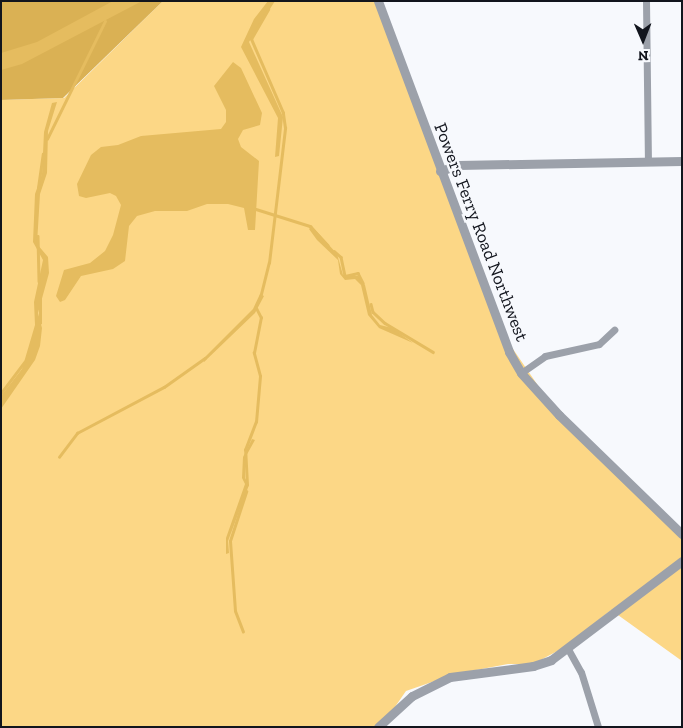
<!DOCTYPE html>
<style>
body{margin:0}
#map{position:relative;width:683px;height:728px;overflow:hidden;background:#f7f9fd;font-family:"Zilla Slab",serif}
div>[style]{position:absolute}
.green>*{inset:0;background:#fcd786}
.forest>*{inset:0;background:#dab154}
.water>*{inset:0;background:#e5bc5f}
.stream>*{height:2.5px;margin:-1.25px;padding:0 1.25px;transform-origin:1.25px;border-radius:1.25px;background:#e5bc5f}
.minor>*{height:7px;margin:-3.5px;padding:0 3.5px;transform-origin:3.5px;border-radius:3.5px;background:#9ca1aa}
.tertiary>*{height:9px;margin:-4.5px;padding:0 4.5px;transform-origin:4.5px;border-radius:4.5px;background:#9ca1aa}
span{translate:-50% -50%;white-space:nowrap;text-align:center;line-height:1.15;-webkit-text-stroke:5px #f7f9fd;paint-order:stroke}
.street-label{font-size:18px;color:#12151d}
.frame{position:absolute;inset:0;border:2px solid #12151d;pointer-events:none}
.north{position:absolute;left:618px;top:15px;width:50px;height:50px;-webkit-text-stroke:4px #f7f9fd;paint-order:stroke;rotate:179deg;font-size:14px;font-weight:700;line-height:20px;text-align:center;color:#12151d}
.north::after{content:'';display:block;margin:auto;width:18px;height:22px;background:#12151d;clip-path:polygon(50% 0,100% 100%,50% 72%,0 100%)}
</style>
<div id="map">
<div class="green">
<i style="clip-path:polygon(163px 1px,382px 1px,498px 327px,565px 425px,682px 532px,682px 661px,611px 610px,565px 647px,533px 664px,508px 664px,455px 674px,406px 691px,381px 727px,1px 727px,1px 100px,64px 98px)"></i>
</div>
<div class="forest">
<i style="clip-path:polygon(1px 1px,163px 1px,63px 98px,1px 100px)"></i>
</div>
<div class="water">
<i style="clip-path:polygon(113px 1px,142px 1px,22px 64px,1px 70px,1px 53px,37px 42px)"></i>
<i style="clip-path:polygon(268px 1px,275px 1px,249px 42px,283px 117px,279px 156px,275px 157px,278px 118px,241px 47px,254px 19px)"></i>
<i style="clip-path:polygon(233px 62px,241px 68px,262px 113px,260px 125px,243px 130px,238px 139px,241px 147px,259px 161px,255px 230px,248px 230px,244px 208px,228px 204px,207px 204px,187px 211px,155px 211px,137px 216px,129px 226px,125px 261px,113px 269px,81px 276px,65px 300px,60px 302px,56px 296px,64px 270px,90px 263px,105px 251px,113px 235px,121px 205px,116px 196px,110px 193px,86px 198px,79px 196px,77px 184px,91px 155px,101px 147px,118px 145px,141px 136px,221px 129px,226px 122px,226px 110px,214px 86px)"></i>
<i style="clip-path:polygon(57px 102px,48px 131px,47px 173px,40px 194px,37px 244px,48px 257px,49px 273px,38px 313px,42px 328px,40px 346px,35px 360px,1px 409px,1px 396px,22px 369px,35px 325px,34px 302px,43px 260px,33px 242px,35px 194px,42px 174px,44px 132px,52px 103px)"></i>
<i style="clip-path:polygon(312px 226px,337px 254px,343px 275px,358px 276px,365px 285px,372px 315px,380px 325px,392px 328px,413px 343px,379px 328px,368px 315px,361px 285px,355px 279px,345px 280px,340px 274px,338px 260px,317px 240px,309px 229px)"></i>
<i style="clip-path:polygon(260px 294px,264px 296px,255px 313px,204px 362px,203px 359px,253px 309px)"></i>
<i style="clip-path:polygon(252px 439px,255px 440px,245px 458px,245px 478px,249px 485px,228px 541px,229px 553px,226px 554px,226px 538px,245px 484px,242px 478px,243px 457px)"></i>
</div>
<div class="stream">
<i style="left:47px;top:139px;width:131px;rotate:-63.8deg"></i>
<i style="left:38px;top:188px;width:34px;rotate:-82deg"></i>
<i style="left:256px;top:209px;width:57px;rotate:17.5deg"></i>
<i style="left:310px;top:226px;width:26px;rotate:47deg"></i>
<i style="left:38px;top:236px;width:45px;rotate:88.7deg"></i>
<i style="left:334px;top:251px;width:9px;rotate:41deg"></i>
<i style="left:341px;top:257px;width:19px;rotate:78deg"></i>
<i style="left:345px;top:276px;width:13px;rotate:-13deg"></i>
<i style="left:358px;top:273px;width:11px;rotate:63deg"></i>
<i style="left:260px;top:298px;width:36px;rotate:-76deg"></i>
<i style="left:269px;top:263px;width:136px;rotate:-83.2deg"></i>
<i style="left:285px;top:128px;width:15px;rotate:-98deg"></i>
<i style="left:283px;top:113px;width:81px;rotate:-113.4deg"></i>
<i style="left:251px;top:39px;width:34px;rotate:-60deg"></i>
<i style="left:371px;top:304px;width:8px;rotate:76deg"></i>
<i style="left:373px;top:312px;width:16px;rotate:43deg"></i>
<i style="left:385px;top:323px;width:56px;rotate:31.1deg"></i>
<i style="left:40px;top:323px;width:24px;rotate:-90deg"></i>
<i style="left:1px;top:393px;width:39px;rotate:-53deg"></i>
<i style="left:59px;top:457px;width:30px;rotate:-53deg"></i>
<i style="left:77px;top:433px;width:98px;rotate:-27.9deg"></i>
<i style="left:164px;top:387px;width:50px;rotate:-35.3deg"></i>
<i style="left:247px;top:485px;width:35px;rotate:-93deg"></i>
<i style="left:245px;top:450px;width:30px;rotate:-69deg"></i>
<i style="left:256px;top:422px;width:46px;rotate:-85deg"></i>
<i style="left:260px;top:376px;width:24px;rotate:-105deg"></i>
<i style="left:254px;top:353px;width:36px;rotate:-79deg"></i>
<i style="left:261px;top:318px;width:11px;rotate:-117deg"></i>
<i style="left:243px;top:632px;width:22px;rotate:-111deg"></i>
<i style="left:235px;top:611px;width:70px;rotate:-94.1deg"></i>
<i style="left:230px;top:541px;width:52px;rotate:-71.9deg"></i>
</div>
<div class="minor">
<i style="left:646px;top:1px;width:161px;rotate:89.3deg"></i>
<i style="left:521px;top:373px;width:29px;rotate:-35deg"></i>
<i style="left:545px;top:356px;width:55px;rotate:-12.5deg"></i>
<i style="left:599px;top:344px;width:21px;rotate:-43deg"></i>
<i style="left:568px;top:649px;width:26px;rotate:61deg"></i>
<i style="left:581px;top:672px;width:58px;rotate:72.8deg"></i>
</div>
<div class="tertiary">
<i style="left:378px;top:1px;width:375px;rotate:69.5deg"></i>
<i style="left:509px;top:352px;width:24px;rotate:60deg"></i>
<i style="left:521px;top:373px;width:57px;rotate:47.9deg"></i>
<i style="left:559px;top:415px;width:171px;rotate:44.1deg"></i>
<i style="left:440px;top:171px;width:19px;rotate:-18deg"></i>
<i style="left:458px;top:165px;width:224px;rotate:-1deg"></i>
<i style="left:378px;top:727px;width:46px;rotate:-42.4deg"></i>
<i style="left:412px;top:696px;width:42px;rotate:-26.6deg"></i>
<i style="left:450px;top:677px;width:84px;rotate:-7.5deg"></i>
<i style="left:533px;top:666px;width:19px;rotate:-18deg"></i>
<i style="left:551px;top:660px;width:164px;rotate:-37.1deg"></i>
</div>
<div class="street-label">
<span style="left:481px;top:232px;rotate:69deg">Powers Ferry Road Northwest</span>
</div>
<div class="frame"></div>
<div class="north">N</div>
</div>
